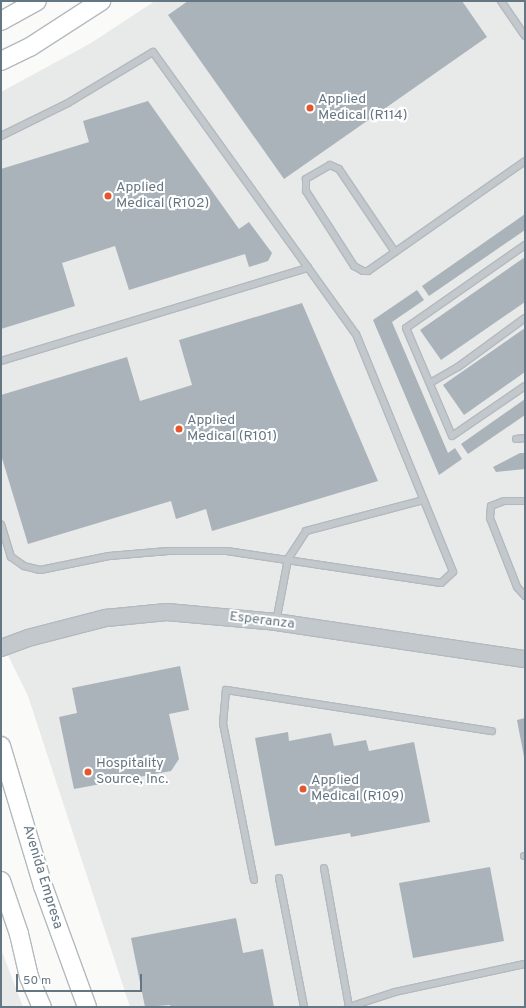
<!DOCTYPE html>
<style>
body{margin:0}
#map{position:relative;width:526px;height:1008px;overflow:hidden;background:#fafaf8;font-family:Overpass,sans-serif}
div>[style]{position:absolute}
.built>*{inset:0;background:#e8e9e9}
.building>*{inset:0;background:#aab3b9}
.roads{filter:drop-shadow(1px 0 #b3babf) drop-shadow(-1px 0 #b3babf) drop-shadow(0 1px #b3babf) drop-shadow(0 -1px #b3babf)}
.service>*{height:6px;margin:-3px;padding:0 3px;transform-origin:3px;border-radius:3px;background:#c3c8cc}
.tertiary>*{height:16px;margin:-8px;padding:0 8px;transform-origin:8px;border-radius:8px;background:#c3c8cc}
.secondary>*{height:18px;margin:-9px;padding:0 9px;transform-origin:9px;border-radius:9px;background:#fff}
.dots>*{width:11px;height:11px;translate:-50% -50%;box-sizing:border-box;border:2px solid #fff;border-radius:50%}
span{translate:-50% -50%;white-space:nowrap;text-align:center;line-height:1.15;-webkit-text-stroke:4px #fff;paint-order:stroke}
.poi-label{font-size:14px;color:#657683}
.left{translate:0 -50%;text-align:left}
.street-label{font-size:14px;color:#657683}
.frame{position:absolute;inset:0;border:2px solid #657683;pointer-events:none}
.scale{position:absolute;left:16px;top:974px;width:126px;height:18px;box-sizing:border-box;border:2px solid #657683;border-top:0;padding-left:5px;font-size:12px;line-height:14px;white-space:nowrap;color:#657683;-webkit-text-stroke:3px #fff;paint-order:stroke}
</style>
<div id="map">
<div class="built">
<i style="clip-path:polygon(155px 1px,525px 1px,525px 1007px,130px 1007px,28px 696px,1px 641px,1px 92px,91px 43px)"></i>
<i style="clip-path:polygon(1px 949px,23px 1007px,1px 1007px)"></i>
</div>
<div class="building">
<i style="clip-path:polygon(188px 1px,462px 1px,487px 37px,284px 179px,168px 15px)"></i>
<i style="clip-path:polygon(148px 101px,239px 229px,249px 222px,272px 253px,268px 261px,249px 267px,245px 254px,129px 290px,115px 246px,62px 263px,75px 306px,1px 329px,1px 169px,89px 142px,83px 121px)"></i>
<i style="clip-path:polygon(525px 214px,525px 230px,429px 296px,422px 286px)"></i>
<i style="clip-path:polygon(525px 257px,525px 302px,441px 360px,420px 330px)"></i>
<i style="clip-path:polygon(417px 290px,424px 300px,392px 322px,448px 453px,455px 448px,462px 459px,439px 475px,373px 320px)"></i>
<i style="clip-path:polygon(302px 303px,378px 481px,212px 531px,206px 509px,176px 519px,171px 501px,28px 544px,1px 455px,1px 395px,127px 357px,140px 401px,192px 385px,179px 340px)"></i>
<i style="clip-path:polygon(525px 328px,525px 372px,464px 415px,443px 385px)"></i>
<i style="clip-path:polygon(525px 399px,525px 415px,468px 454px,461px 444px)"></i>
<i style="clip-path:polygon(520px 453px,525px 453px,525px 469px,496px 472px,493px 467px)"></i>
<i style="clip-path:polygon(180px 666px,189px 710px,169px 714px,179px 759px,171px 771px,74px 789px,59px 717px,77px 713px,72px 688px)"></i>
<i style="clip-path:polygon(525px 718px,525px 757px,524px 757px,517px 720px)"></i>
<i style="clip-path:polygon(288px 732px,289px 741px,331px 733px,334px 746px,366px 740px,369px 751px,414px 742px,430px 822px,351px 837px,350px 833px,275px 846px,255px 738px)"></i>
<i style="clip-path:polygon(490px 867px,504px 941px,413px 958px,399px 883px)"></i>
<i style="clip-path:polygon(236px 918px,243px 953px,263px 949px,274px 1007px,171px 1007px,170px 1005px,145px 1007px,131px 938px)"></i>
</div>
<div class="roads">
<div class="service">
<i style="left:501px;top:1px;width:42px;rotate:55.6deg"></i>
<i style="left:1px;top:136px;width:75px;rotate:-26.2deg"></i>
<i style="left:68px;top:103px;width:99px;rotate:-31deg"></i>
<i style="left:153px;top:52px;width:347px;rotate:54.3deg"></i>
<i style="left:356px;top:334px;width:257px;rotate:67.8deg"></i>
<i style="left:453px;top:572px;width:16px;rotate:137deg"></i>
<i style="left:441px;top:583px;width:215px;rotate:-171.5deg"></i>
<i style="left:228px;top:551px;width:60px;rotate:180deg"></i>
<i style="left:168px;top:551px;width:59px;rotate:175.2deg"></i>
<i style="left:109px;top:556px;width:70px;rotate:168.5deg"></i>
<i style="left:40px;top:570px;width:16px;rotate:-166deg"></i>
<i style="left:24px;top:566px;width:16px;rotate:-145deg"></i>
<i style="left:11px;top:557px;width:34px;rotate:-107deg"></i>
<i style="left:525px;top:245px;width:145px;rotate:145.1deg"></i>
<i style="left:406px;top:328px;width:117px;rotate:66.9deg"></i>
<i style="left:452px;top:436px;width:88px;rotate:-34.4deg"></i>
<i style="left:395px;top:252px;width:100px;rotate:-124deg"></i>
<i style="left:339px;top:169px;width:10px;rotate:-156deg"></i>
<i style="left:330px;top:165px;width:28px;rotate:150deg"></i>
<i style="left:306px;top:179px;width:12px;rotate:90deg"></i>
<i style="left:306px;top:191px;width:89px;rotate:57.4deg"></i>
<i style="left:354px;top:266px;width:10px;rotate:29deg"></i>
<i style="left:363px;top:271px;width:5px"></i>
<i style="left:368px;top:271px;width:192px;rotate:-35deg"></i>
<i style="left:1px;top:361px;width:321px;rotate:-16.9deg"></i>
<i style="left:430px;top:383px;width:32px;rotate:-30deg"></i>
<i style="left:458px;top:367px;width:83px;rotate:-36.2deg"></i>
<i style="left:516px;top:439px;width:9px;rotate:-6deg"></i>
<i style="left:525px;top:501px;width:21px;rotate:180deg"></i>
<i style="left:504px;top:501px;width:14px;rotate:159deg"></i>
<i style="left:491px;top:506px;width:12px;rotate:95deg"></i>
<i style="left:490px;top:518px;width:74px;rotate:68.6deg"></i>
<i style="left:517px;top:587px;width:12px;rotate:48deg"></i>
<i style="left:276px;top:622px;width:64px;rotate:-79.2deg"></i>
<i style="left:288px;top:559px;width:33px;rotate:-57deg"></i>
<i style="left:306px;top:531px;width:121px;rotate:-14.8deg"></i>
<i style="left:524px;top:856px;width:1px"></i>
<i style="left:324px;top:868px;width:141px;rotate:79.8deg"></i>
<i style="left:279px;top:878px;width:131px;rotate:79deg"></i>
<i style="left:254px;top:880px;width:159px;rotate:-101.2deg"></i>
<i style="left:223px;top:724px;width:34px;rotate:-85deg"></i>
<i style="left:226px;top:690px;width:269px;rotate:8.8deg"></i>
<i style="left:349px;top:1007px;width:48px;rotate:-18.1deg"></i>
<i style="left:395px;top:992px;width:133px;rotate:-12.2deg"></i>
</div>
<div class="tertiary">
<i style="left:1px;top:648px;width:29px;rotate:-20deg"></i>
<i style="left:28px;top:638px;width:81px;rotate:-14.4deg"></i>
<i style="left:106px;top:618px;width:61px;rotate:-5.6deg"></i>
<i style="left:167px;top:612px;width:109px;rotate:5.2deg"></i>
<i style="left:276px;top:622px;width:252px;rotate:8.5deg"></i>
</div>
<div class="secondary">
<i style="left:1px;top:21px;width:41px;rotate:-29.1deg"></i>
<i style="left:1px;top:61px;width:32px;rotate:-26deg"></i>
<i style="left:30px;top:47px;width:85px;rotate:-32.9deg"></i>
<i style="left:1px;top:746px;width:146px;rotate:73.3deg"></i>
<i style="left:43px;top:886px;width:129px;rotate:70deg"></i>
<i style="left:1px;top:881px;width:56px;rotate:71.2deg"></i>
<i style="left:19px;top:934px;width:44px;rotate:76.9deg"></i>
<i style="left:29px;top:977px;width:33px;rotate:67deg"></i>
</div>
</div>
<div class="dots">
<i style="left:310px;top:108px;background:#e4572e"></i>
<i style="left:108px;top:196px;background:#e4572e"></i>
<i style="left:179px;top:429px;background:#e4572e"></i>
<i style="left:88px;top:772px;background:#e4572e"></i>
<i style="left:303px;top:789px;background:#e4572e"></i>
</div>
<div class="poi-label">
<span class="left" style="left:318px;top:108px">Applied<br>Medical (R114)</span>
<span class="left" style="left:116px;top:196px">Applied<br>Medical (R102)</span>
<span class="left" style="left:187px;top:429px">Applied<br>Medical (R101)</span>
<span class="left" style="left:96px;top:772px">Hospitality<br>Source, Inc.</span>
<span class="left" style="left:311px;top:789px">Applied<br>Medical (R109)</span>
</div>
<div class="street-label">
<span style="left:262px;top:621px;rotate:7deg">Esperanza</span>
<span style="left:42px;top:877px;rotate:73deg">Avenida Empresa</span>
</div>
<div class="frame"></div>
<div class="scale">50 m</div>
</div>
